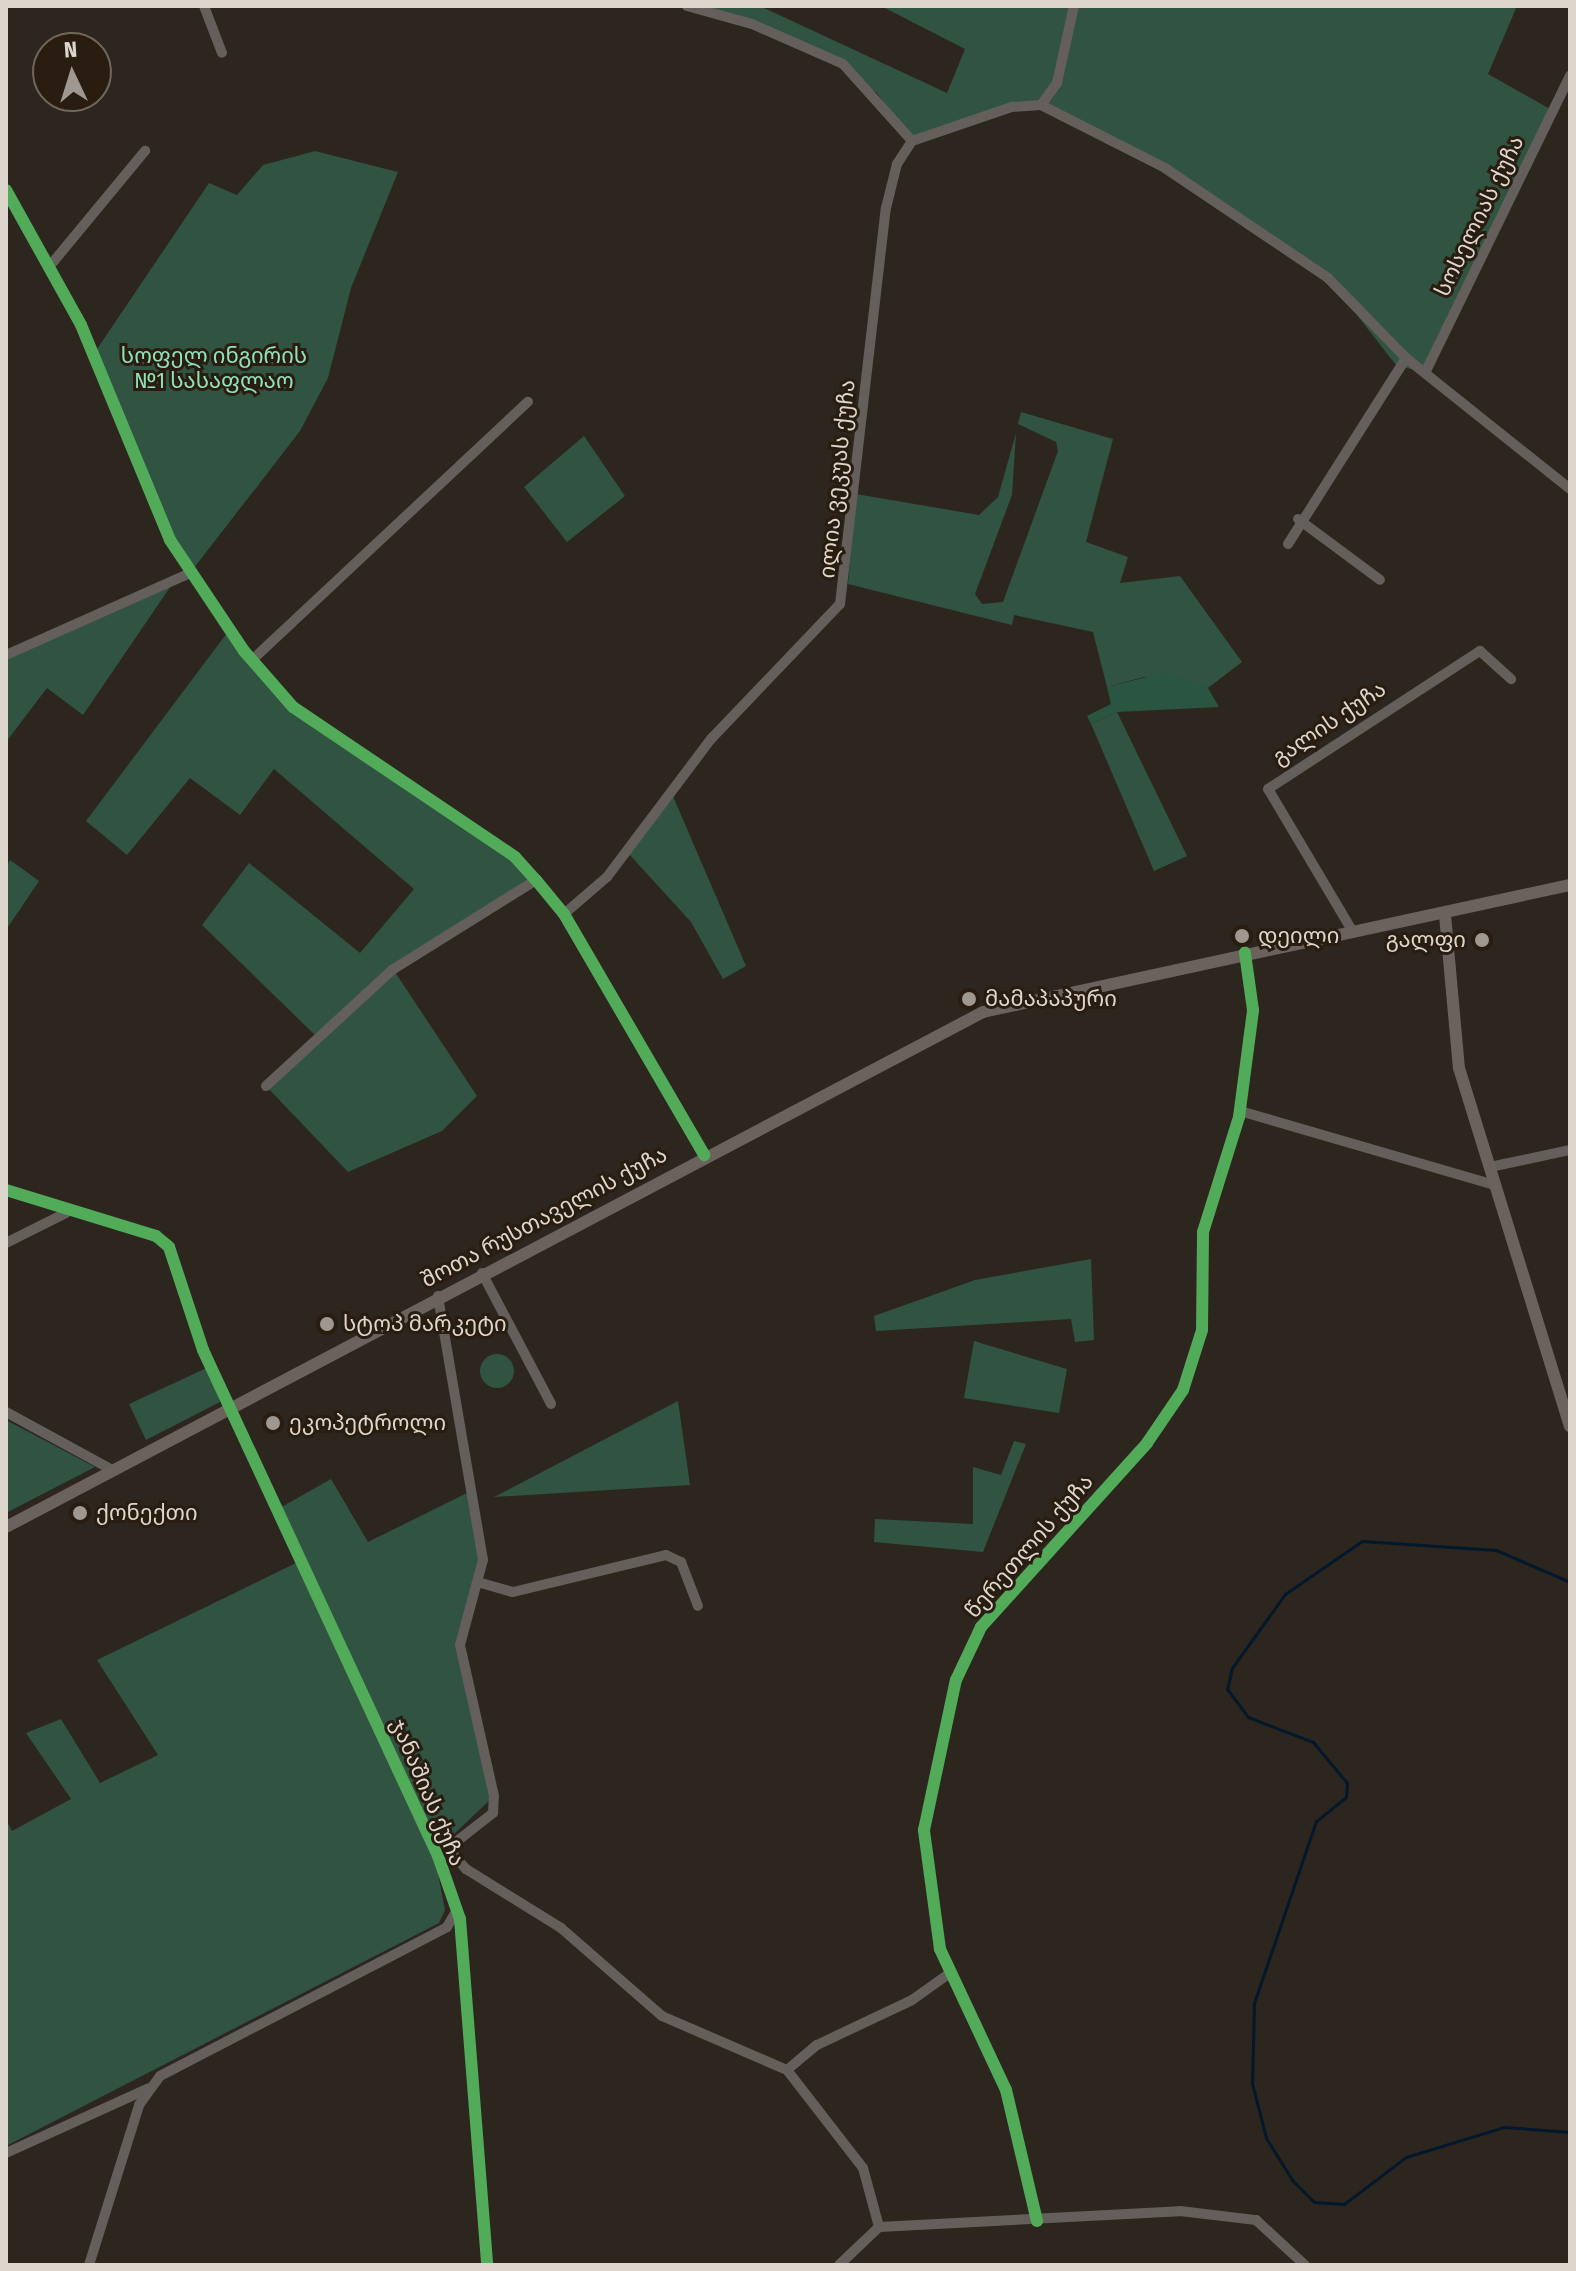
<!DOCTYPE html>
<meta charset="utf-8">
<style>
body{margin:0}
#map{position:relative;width:1576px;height:2271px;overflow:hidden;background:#2c261f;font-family:"Fira Sans Condensed","Noto Sans Georgian",sans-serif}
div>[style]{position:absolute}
.green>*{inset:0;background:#305342}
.round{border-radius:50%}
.forest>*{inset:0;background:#2a5641}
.stream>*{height:3px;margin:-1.5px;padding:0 1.5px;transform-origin:1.5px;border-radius:1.5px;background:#04182c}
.minor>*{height:10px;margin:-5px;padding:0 5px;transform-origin:5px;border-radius:5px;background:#645f5a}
.major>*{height:12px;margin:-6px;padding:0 6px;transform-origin:6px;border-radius:6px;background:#6b625e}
.cycleway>*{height:12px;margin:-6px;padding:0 6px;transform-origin:6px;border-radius:6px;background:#51ab58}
.dots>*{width:22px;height:22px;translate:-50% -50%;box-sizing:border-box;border:4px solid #281d10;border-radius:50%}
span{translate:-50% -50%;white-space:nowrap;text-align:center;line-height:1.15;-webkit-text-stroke:6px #281d10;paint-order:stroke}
.street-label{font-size:22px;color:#ddd6cd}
.park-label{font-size:22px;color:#8fe1ba}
.poi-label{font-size:22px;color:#ddd6cd}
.left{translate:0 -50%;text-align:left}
.right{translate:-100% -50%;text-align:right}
.frame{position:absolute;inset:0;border:8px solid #ddd6cd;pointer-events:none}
.north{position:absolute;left:32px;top:32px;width:80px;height:80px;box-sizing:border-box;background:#281d10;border:2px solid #70675c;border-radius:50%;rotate:356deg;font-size:22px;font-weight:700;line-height:32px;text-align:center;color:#ddd6cd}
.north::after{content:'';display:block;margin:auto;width:28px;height:36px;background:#9f9890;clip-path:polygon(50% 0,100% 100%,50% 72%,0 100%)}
</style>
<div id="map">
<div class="green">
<i style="clip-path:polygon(687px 6px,760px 6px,947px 93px,965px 49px,881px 6px,1517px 6px,1488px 74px,1552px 110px,1425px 373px,1396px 365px,1328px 278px,1165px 168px,1041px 105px,1012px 107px,912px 141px,877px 93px,818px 51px)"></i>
<i style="clip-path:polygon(315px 151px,398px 172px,351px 288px,328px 378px,300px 431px,190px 573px,93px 355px,209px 183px,237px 195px,263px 165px)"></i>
<i style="clip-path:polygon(1021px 412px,1113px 439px,1086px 542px,1128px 557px,1120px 583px,1180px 576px,1242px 662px,1208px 688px,1144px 677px,1107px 687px,1093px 632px,1014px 615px,1012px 625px,848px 584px,856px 494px,979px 515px,998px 497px,1016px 433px,1012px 495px,975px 594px,982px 604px,1003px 602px,1058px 451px,1056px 442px,1018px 424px)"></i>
<i style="clip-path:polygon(584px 436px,625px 496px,567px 542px,524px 487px)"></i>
<i style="clip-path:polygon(177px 577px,83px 715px,47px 688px,6px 742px,6px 655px)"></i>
<i style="clip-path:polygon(230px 629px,293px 707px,515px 857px,536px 880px,393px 969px,477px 1096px,442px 1131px,348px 1172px,266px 1086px,318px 1038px,202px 925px,249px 863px,360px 953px,414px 889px,274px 769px,240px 815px,190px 778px,127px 855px,86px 821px)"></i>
<i style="clip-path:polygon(1117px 712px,1187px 856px,1154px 871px,1091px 724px)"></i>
<i style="clip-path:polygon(672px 794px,746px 966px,723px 979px,691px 922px,628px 853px)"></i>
<i style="clip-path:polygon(10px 860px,39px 881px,6px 930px,6px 867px)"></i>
<i style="clip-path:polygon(1091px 1259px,1094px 1340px,1075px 1342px,1071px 1319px,876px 1331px,874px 1316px,975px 1280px)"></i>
<i style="clip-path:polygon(974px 1341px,1067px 1369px,1059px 1413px,964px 1398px)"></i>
<i class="round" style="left:480px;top:1354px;width:34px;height:34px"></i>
<i style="clip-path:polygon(211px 1366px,220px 1402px,146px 1440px,129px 1404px)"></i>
<i style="clip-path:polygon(678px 1401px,690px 1485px,494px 1497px)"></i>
<i style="clip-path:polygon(6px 1420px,95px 1467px,6px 1513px)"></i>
<i style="clip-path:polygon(1014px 1441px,1026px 1444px,983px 1552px,874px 1542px,875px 1519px,973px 1524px,973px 1467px,1001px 1475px)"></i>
<i style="clip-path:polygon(331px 1479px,368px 1542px,473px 1490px,483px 1560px,460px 1636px,494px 1796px,434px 1853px,445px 1910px,439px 1923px,6px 2146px,6px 1819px,12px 1831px,71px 1799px,26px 1733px,61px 1719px,100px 1783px,158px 1755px,97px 1660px,300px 1561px,278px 1509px)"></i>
</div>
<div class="forest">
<i style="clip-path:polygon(1167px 672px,1208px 688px,1219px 707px,1117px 712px,1091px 724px,1087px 716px,1111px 704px,1107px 687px)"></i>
</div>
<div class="stream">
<i style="left:1570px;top:1582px;width:81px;rotate:-156.6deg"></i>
<i style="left:1496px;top:1550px;width:134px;rotate:-176.2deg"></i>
<i style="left:1362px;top:1541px;width:93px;rotate:145.5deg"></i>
<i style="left:1285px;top:1594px;width:91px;rotate:125.6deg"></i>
<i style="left:1232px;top:1668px;width:22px;rotate:103deg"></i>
<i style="left:1227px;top:1689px;width:35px;rotate:53deg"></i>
<i style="left:1248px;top:1717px;width:70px;rotate:21deg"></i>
<i style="left:1313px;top:1742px;width:53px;rotate:50.3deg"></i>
<i style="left:1347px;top:1783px;width:14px;rotate:94deg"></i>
<i style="left:1346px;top:1797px;width:38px;rotate:141deg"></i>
<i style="left:1316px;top:1821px;width:192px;rotate:108.8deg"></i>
<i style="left:1254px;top:2003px;width:80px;rotate:91.4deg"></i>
<i style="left:1252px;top:2083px;width:57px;rotate:75.7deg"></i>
<i style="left:1266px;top:2138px;width:51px;rotate:57.9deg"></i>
<i style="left:1293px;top:2181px;width:30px;rotate:45deg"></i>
<i style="left:1314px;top:2202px;width:30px;rotate:4deg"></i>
<i style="left:1344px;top:2204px;width:78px;rotate:-37.2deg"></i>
<i style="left:1406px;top:2157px;width:102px;rotate:-17deg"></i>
<i style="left:1504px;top:2127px;width:66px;rotate:4.3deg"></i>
</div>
<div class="minor">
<i style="left:204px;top:6px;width:50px;rotate:69deg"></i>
<i style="left:687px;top:6px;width:67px;rotate:15.5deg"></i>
<i style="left:752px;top:24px;width:99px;rotate:23.7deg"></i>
<i style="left:843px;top:64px;width:103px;rotate:48.1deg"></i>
<i style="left:1041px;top:105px;width:27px;rotate:-54deg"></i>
<i style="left:1057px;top:83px;width:79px;rotate:-77.6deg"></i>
<i style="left:912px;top:141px;width:106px;rotate:-18.8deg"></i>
<i style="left:1012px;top:107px;width:29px;rotate:-4deg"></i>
<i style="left:1041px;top:105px;width:139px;rotate:26.9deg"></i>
<i style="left:1165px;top:168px;width:197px;rotate:34deg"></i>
<i style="left:1328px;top:278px;width:112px;rotate:45.7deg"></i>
<i style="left:1406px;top:358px;width:210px;rotate:38.6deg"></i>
<i style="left:6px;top:190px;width:154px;rotate:60.9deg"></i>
<i style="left:81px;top:325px;width:233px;rotate:67.5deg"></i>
<i style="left:170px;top:540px;width:133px;rotate:56.3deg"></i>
<i style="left:244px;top:651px;width:74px;rotate:48.8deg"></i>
<i style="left:293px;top:707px;width:268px;rotate:34deg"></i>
<i style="left:515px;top:857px;width:31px;rotate:48deg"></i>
<i style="left:536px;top:880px;width:44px;rotate:50.5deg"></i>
<i style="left:564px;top:914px;width:279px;rotate:59.8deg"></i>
<i style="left:49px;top:267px;width:151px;rotate:-50.4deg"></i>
<i style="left:1425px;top:373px;width:331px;rotate:-64deg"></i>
<i style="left:1298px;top:519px;width:102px;rotate:36.6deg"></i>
<i style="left:1288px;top:544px;width:220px;rotate:-57.6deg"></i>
<i style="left:6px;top:655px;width:201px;rotate:-24deg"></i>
<i style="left:252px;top:660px;width:378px;rotate:-43.1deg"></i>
<i style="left:564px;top:914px;width:57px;rotate:-40.7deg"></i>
<i style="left:607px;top:877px;width:173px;rotate:-53deg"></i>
<i style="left:711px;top:739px;width:187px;rotate:-46.3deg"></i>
<i style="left:840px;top:604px;width:399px;rotate:-83.4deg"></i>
<i style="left:886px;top:208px;width:45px;rotate:-76deg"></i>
<i style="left:897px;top:164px;width:27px;rotate:-57deg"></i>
<i style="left:1353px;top:932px;width:166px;rotate:-120.7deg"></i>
<i style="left:1268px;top:789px;width:253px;rotate:-33.1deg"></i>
<i style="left:1480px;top:651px;width:42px;rotate:42.1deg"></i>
<i style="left:266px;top:1086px;width:171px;rotate:-42.6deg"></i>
<i style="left:392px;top:970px;width:170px;rotate:-32deg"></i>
<i style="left:1240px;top:1111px;width:266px;rotate:16.2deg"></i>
<i style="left:1490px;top:1167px;width:82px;rotate:-12deg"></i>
<i style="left:6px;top:1190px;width:157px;rotate:17deg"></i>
<i style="left:156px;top:1236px;width:17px;rotate:40deg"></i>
<i style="left:169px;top:1247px;width:108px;rotate:71.7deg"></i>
<i style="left:203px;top:1350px;width:558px;rotate:65.09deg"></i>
<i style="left:438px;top:1856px;width:67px;rotate:70.8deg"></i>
<i style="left:460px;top:1919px;width:347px;rotate:85.5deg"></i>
<i style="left:6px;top:1243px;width:67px;rotate:-26.6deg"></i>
<i style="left:482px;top:1273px;width:148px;rotate:62.2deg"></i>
<i style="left:6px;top:1412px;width:123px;rotate:28.6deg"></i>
<i style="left:481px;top:1583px;width:33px;rotate:16deg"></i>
<i style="left:513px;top:1592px;width:157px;rotate:-13.6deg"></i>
<i style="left:666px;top:1555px;width:17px;rotate:25deg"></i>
<i style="left:681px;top:1562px;width:47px;rotate:68.9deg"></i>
<i style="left:448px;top:1849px;width:27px;rotate:48deg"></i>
<i style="left:466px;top:1869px;width:112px;rotate:31.8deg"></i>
<i style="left:561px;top:1928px;width:134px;rotate:41.1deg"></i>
<i style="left:662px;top:2016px;width:136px;rotate:23.4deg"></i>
<i style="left:787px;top:2070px;width:124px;rotate:52.2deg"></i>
<i style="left:863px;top:2168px;width:61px;rotate:74.8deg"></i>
<i style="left:438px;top:1856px;width:70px;rotate:-38deg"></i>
<i style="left:493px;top:1813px;width:17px;rotate:-87deg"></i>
<i style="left:494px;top:1796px;width:155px;rotate:-102.7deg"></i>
<i style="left:460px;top:1645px;width:88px;rotate:-74.9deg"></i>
<i style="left:483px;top:1560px;width:268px;rotate:-99.7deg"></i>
<i style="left:787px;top:2070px;width:39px;rotate:-40deg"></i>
<i style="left:817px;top:2045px;width:105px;rotate:-25.3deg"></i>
<i style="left:912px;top:2000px;width:47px;rotate:-35.4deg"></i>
<i style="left:6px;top:2153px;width:157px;rotate:-24.4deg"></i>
<i style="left:1037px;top:2221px;width:135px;rotate:-103.3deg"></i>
<i style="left:1006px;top:2090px;width:156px;rotate:-115.1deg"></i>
<i style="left:940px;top:1949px;width:120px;rotate:-97.7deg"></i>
<i style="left:924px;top:1830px;width:153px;rotate:-78deg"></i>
<i style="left:956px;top:1680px;width:59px;rotate:-64.7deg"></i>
<i style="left:981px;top:1627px;width:248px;rotate:-47.9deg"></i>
<i style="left:1147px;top:1443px;width:64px;rotate:-55.8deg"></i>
<i style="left:1183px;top:1390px;width:63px;rotate:-72.4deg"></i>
<i style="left:1202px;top:1330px;width:98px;rotate:-89.4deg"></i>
<i style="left:1203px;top:1232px;width:121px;rotate:-72.6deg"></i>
<i style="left:1239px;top:1117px;width:108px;rotate:-82.5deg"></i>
<i style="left:1253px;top:1010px;width:58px;rotate:-98deg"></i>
<i style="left:89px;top:2265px;width:168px;rotate:-72.6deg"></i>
<i style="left:139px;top:2105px;width:36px;rotate:-54deg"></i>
<i style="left:160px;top:2076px;width:323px;rotate:-27.4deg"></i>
<i style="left:447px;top:1927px;width:14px;rotate:-60deg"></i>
<i style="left:839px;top:2265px;width:55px;rotate:-43.5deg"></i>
<i style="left:879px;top:2227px;width:301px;rotate:-3deg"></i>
<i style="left:1180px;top:2211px;width:77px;rotate:6.8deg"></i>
<i style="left:1256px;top:2220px;width:67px;rotate:42.6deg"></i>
</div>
<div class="major">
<i style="left:1445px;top:915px;width:154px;rotate:84.8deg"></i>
<i style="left:1459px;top:1068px;width:375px;rotate:72.8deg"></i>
<i style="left:6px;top:1527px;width:1104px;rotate:-27.79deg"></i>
<i style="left:983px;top:1012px;width:601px;rotate:-12.21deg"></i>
</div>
<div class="cycleway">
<i style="left:6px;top:190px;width:154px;rotate:60.9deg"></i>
<i style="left:81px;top:325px;width:233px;rotate:67.5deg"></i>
<i style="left:170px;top:540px;width:133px;rotate:56.3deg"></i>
<i style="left:244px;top:651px;width:74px;rotate:48.8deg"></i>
<i style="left:293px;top:707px;width:268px;rotate:34deg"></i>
<i style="left:515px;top:857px;width:31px;rotate:48deg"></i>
<i style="left:536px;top:880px;width:44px;rotate:50.5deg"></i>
<i style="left:564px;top:914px;width:279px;rotate:59.8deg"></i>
<i style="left:6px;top:1190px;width:157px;rotate:17deg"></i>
<i style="left:156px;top:1236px;width:17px;rotate:40deg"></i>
<i style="left:169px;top:1247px;width:108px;rotate:71.7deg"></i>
<i style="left:203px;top:1350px;width:558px;rotate:65.09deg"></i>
<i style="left:438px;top:1856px;width:67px;rotate:70.8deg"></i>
<i style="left:460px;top:1919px;width:347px;rotate:85.5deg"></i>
<i style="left:1037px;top:2221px;width:135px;rotate:-103.3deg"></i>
<i style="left:1006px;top:2090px;width:156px;rotate:-115.1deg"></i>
<i style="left:940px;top:1949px;width:120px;rotate:-97.7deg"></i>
<i style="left:924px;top:1830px;width:153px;rotate:-78deg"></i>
<i style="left:956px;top:1680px;width:59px;rotate:-64.7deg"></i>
<i style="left:981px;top:1627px;width:248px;rotate:-47.9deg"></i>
<i style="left:1147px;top:1443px;width:64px;rotate:-55.8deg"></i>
<i style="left:1183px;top:1390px;width:63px;rotate:-72.4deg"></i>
<i style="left:1202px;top:1330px;width:98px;rotate:-89.4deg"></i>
<i style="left:1203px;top:1232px;width:121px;rotate:-72.6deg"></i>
<i style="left:1239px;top:1117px;width:108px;rotate:-82.5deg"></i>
<i style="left:1253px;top:1010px;width:58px;rotate:-98deg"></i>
</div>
<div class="dots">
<i style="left:1242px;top:936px;background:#9f9890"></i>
<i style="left:1482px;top:940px;background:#9f9890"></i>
<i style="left:969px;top:999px;background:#9f9890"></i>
<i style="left:327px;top:1324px;background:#9f9890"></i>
<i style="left:273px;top:1423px;background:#9f9890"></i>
<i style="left:80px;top:1513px;background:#9f9890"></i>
</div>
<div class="street-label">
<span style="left:1479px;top:216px;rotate:-64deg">სოსელიას ქუჩა</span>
<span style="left:837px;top:479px;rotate:-84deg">ილია ვეკუას ქუჩა</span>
<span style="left:1329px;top:723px;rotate:-34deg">გალის ქუჩა</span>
<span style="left:544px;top:1217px;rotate:-28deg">შოთა რუსთაველის ქუჩა</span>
<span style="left:1029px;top:1546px;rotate:-49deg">წერეთლის ქუჩა</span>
<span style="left:428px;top:1792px;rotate:67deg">ჯანაშიას ქუჩა</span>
</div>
<div class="park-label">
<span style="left:214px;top:368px">სოფელ ინგირის<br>№1 სასაფლაო</span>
</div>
<div class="poi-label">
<span class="left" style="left:1258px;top:936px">დეილი</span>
<span class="right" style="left:1466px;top:940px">გალფი</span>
<span class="left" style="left:985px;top:999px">მამაპაპური</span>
<span class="left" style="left:343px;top:1324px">სტოპ მარკეტი</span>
<span class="left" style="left:289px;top:1423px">ეკოპეტროლი</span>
<span class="left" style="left:96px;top:1513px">ქონექთი</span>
</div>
<div class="frame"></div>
<div class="north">N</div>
</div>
